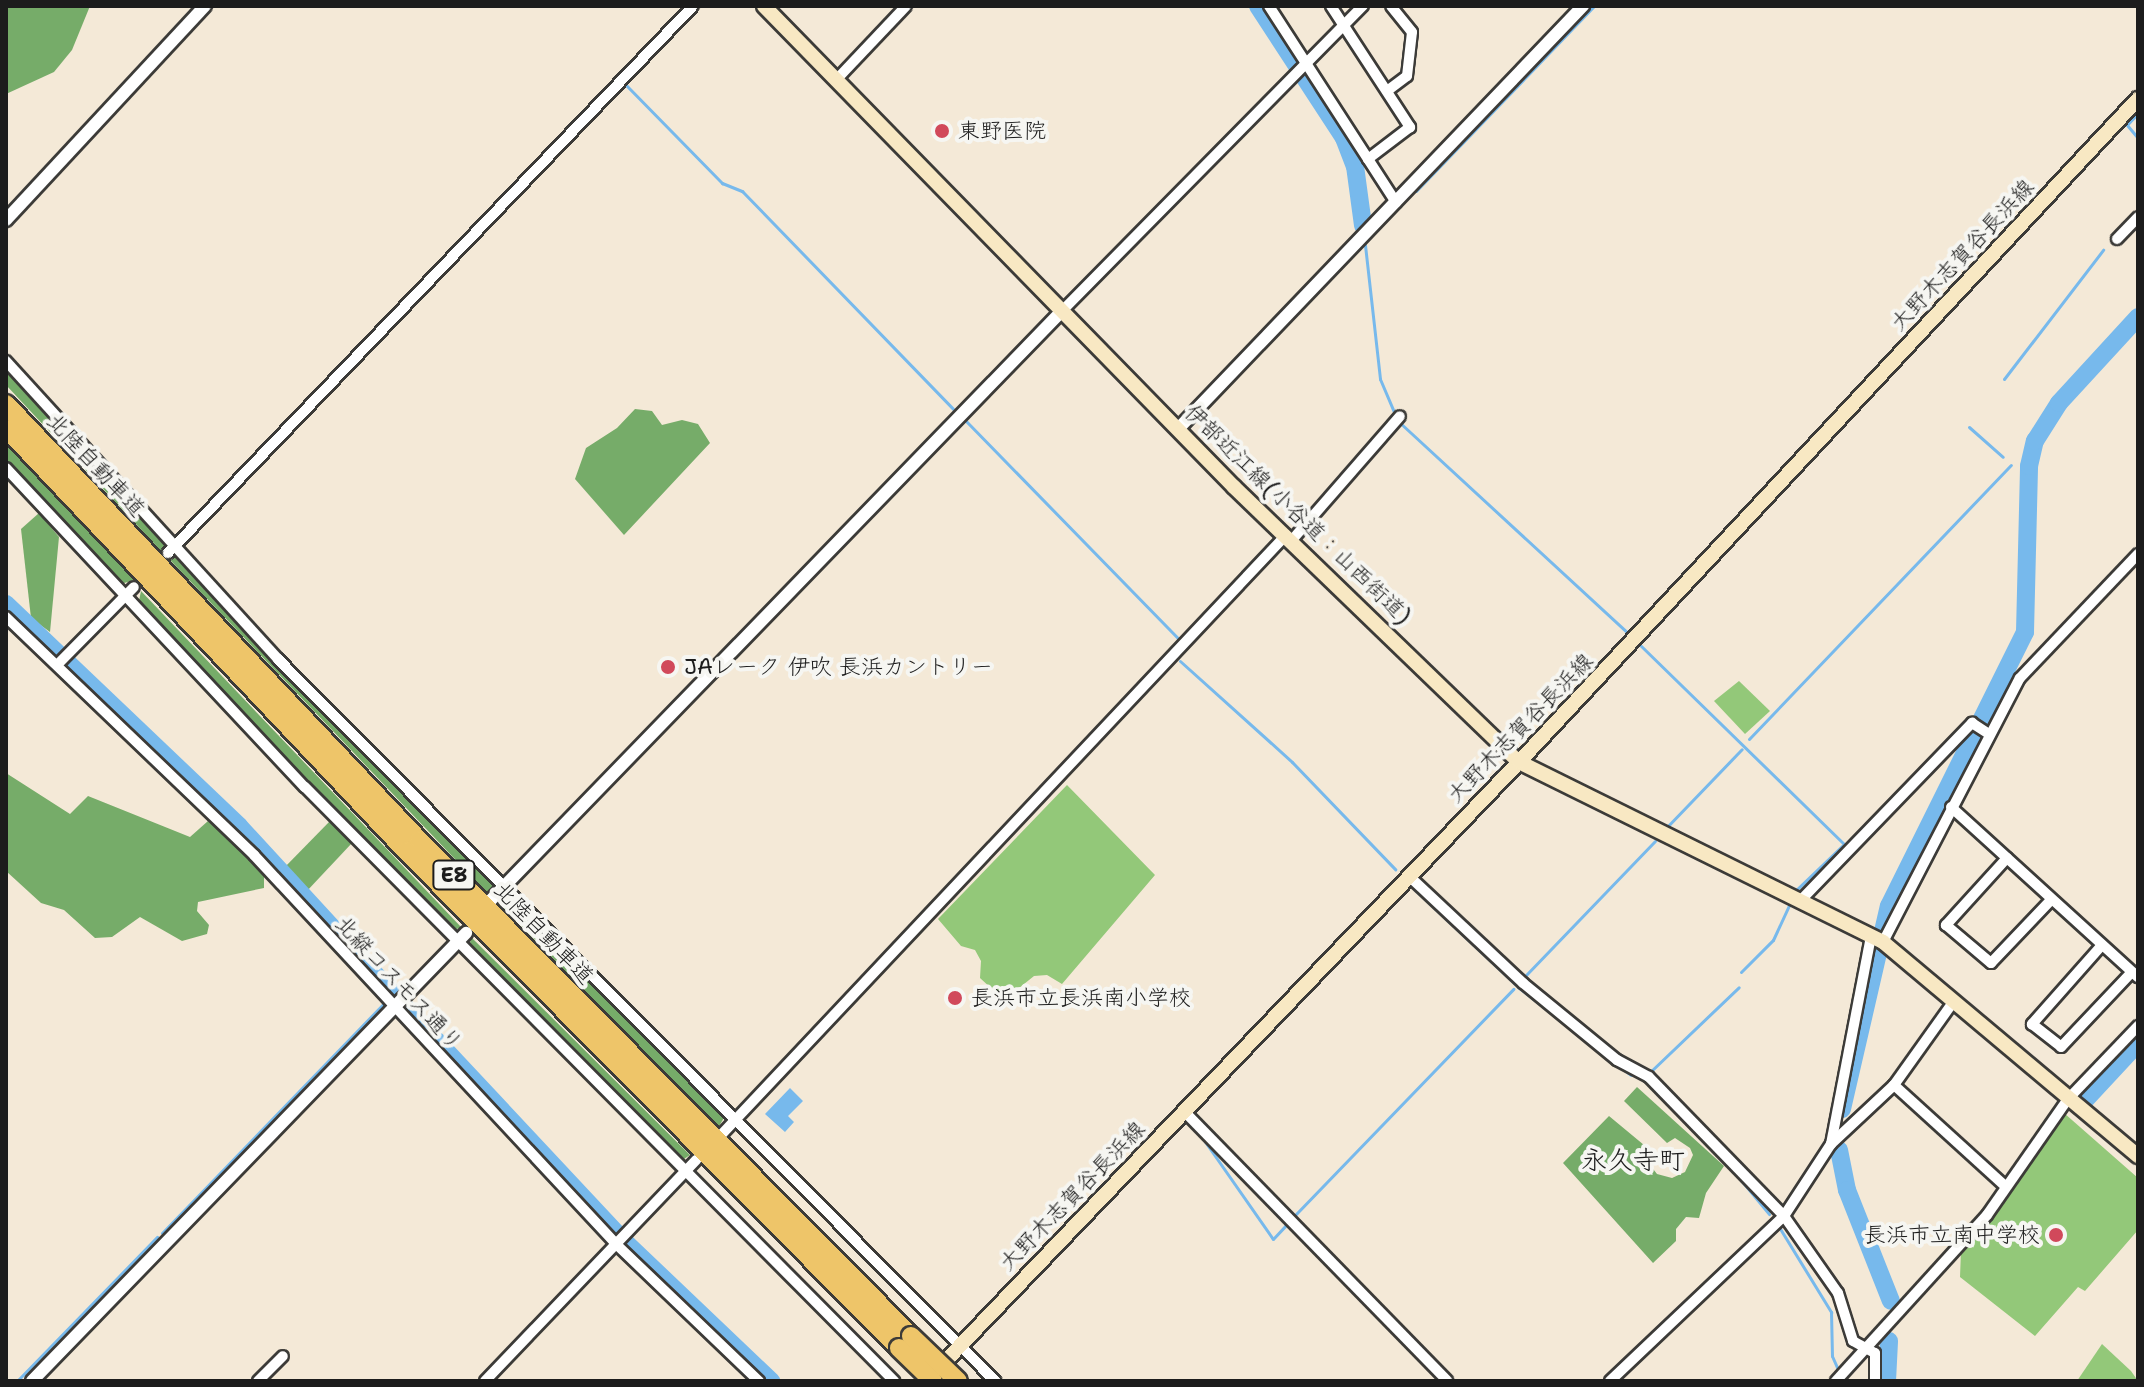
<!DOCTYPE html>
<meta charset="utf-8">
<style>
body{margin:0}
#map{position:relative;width:2144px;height:1387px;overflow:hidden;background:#f4e9d7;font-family:"Shantell Sans","Klee One",sans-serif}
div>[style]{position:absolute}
.green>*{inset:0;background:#93c879}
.forest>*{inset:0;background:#76ac69}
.water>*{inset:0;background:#77b9ec}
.stream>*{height:3px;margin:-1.5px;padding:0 1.5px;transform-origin:1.5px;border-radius:1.5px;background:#77b9ec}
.river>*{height:18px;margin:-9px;padding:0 9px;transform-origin:9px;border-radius:9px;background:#77b9ec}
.roads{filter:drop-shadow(2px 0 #3c3b38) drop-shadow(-2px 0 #3c3b38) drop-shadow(0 2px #3c3b38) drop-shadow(0 -2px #3c3b38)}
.minor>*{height:10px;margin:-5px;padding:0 5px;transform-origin:5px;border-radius:5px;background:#fff}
.tertiary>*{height:12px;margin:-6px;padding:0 6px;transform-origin:6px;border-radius:6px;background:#fff}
.secondary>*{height:14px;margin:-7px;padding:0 7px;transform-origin:7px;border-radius:7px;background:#f8e8c3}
.motorway>*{height:18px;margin:-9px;padding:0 9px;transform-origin:9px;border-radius:9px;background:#eec569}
.bridges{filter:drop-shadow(2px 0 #3c3b38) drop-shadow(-2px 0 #3c3b38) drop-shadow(0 2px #3c3b38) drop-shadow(0 -2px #3c3b38)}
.motorway-bridge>*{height:18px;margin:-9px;padding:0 9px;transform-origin:9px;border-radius:9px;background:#eec569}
.dots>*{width:22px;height:22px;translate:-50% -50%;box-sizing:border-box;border:4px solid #f6f6f2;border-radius:50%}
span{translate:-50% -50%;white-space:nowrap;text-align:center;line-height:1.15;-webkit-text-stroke:8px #f6f6f2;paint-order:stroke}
.shield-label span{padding:2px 6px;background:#f6f6f2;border:2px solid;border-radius:6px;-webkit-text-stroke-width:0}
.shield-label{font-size:20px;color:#1c1c1c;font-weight:700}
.poi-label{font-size:22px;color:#1c1c1c}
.left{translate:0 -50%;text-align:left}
.right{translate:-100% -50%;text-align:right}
.street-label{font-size:22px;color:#1c1c1c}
.quarter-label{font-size:26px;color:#1c1c1c}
.frame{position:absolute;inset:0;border:8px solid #1c1c1c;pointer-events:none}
</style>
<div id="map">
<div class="green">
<i style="clip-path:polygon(1739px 681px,1770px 711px,1745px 734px,1714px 701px)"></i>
<i style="clip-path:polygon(1067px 785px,1155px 875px,1062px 984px,1047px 975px,1034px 976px,1004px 1000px,980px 978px,981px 961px,975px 950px,961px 946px,938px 919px)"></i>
<i style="clip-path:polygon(2064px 1113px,2138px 1178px,2138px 1230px,2085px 1291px,2078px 1287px,2035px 1336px,1960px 1277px,1961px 1251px,2001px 1206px,2031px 1154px)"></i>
<i style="clip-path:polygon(2102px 1344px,2131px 1371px,2138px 1381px,2077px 1381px)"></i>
</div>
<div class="forest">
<i style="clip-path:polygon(6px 6px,90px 6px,72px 50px,54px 72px,6px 94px)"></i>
<i style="clip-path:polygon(6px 367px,167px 540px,162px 552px,6px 385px)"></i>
<i style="clip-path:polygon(635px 409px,652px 411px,662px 425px,682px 420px,698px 424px,710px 443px,624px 535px,575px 479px,586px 448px,617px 428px)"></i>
<i style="clip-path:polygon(6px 443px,134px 580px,118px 585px,6px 464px)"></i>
<i style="clip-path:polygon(39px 513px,59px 537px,50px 632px,31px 618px,21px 529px)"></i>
<i style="clip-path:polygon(179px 556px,494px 881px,491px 897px,170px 560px)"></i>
<i style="clip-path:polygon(141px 591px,462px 928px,450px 930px,138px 606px)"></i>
<i style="clip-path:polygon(6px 773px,70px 814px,88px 796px,190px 837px,208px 821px,264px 871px,264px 888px,198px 902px,197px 911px,209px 925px,207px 934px,182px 941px,140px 917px,112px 937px,95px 938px,64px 910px,41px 903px,6px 871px)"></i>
<i style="clip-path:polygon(330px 821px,352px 843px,306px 892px,283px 869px)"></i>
<i style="clip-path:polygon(509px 900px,523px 908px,725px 1116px,718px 1128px,503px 907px)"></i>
<i style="clip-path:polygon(471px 937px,690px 1155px,678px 1163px,469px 949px)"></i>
<i style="clip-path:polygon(1637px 1087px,1724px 1166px,1706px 1193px,1699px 1218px,1686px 1217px,1676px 1229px,1676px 1241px,1653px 1263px,1563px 1163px,1609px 1116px,1656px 1155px,1650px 1165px,1657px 1174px,1672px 1178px,1685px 1172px,1693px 1155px,1690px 1148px,1675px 1138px,1667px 1143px,1624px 1101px)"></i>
</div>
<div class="water">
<i style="clip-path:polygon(790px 1088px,803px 1101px,788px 1116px,794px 1122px,785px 1132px,765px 1114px)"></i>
</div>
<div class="stream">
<i style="left:625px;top:84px;width:139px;rotate:45.6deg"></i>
<i style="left:722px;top:183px;width:22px;rotate:22deg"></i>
<i style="left:742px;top:191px;width:303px;rotate:45.9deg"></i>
<i style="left:2138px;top:113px;width:16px;rotate:133deg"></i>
<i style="left:2127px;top:125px;width:17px;rotate:50deg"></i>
<i style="left:1416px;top:191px;width:257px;rotate:-46.1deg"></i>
<i style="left:1365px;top:245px;width:135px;rotate:83.6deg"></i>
<i style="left:1380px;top:379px;width:39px;rotate:67deg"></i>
<i style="left:2004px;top:379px;width:163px;rotate:-52.5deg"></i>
<i style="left:965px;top:420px;width:306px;rotate:45.7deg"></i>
<i style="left:1398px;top:421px;width:317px;rotate:42.7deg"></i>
<i style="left:1969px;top:427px;width:45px;rotate:41.4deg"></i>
<i style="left:1639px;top:644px;width:286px;rotate:44.3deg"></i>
<i style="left:1844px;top:844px;width:72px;rotate:136.1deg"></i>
<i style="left:1180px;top:661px;width:151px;rotate:42deg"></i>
<i style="left:1292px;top:762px;width:149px;rotate:46.1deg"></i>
<i style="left:1749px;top:739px;width:379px;rotate:-46.3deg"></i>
<i style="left:1664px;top:830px;width:112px;rotate:-46.1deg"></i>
<i style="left:1414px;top:889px;width:139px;rotate:43.2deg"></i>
<i style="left:1741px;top:972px;width:45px;rotate:-45deg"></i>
<i style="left:1773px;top:940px;width:43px;rotate:-65.2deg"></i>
<i style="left:1526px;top:975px;width:186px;rotate:-46.1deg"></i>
<i style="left:1518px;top:987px;width:71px;rotate:38.2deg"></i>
<i style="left:1618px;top:1065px;width:16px;rotate:38deg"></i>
<i style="left:1649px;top:1073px;width:124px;rotate:-43.7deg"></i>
<i style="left:1644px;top:1079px;width:57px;rotate:45.7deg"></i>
<i style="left:1199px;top:1133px;width:129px;rotate:55.1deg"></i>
<i style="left:1273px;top:1239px;width:19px;rotate:-47deg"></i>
<i style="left:1736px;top:1174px;width:52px;rotate:50.5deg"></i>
<i style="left:1296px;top:1214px;width:313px;rotate:-46deg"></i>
<i style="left:1779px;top:1227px;width:100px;rotate:58.5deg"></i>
<i style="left:1831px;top:1312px;width:44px;rotate:88.7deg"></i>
<i style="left:1832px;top:1356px;width:17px;rotate:66deg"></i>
<i style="left:162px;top:1233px;width:332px;rotate:-46deg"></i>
<i style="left:17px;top:1381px;width:201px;rotate:-45.8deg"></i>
</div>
<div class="river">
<i style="left:1258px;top:6px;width:158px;rotate:56.9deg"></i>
<i style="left:1344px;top:138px;width:30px;rotate:69deg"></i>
<i style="left:1355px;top:166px;width:60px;rotate:82.3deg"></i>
<i style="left:6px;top:604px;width:322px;rotate:43.6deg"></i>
<i style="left:239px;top:826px;width:234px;rotate:47.4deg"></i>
<i style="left:404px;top:1006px;width:323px;rotate:46.9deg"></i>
<i style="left:625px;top:1242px;width:202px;rotate:43.6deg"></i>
<i style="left:2084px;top:1101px;width:79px;rotate:-47deg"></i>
<i style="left:1842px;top:1109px;width:208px;rotate:-77deg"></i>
<i style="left:1889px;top:906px;width:306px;rotate:-63.6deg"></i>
<i style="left:2025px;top:632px;width:166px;rotate:-88.6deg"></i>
<i style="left:2029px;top:466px;width:26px;rotate:-77deg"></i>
<i style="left:2035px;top:441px;width:45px;rotate:-57.7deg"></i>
<i style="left:2059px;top:403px;width:117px;rotate:-47.4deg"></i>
<i style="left:1839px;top:1150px;width:41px;rotate:78.7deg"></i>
<i style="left:1847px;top:1190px;width:119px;rotate:68.4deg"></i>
<i style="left:1887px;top:1381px;width:40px;rotate:-87.1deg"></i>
</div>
<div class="roads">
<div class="minor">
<i style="left:1269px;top:6px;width:234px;rotate:57.1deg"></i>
<i style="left:1331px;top:6px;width:145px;rotate:56.9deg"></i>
<i style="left:1410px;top:127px;width:53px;rotate:142.7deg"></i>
<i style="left:837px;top:79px;width:100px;rotate:-46.6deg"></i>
<i style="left:1387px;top:91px;width:25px;rotate:-37deg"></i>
<i style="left:1407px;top:76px;width:44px;rotate:-83.5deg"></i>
<i style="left:1412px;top:32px;width:33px;rotate:-129deg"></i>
<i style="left:2117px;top:239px;width:30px;rotate:-46deg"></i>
<i style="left:1061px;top:312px;width:430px;rotate:-45.4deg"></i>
<i style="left:6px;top:361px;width:403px;rotate:47.6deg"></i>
<i style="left:278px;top:659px;width:1018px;rotate:45.2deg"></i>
<i style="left:6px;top:468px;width:437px;rotate:46.9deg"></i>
<i style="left:305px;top:787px;width:837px;rotate:45.24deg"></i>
<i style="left:1292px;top:540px;width:164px;rotate:-48.9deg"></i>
<i style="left:168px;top:553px;width:758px;rotate:-46.18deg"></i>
<i style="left:6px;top:617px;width:344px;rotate:43.8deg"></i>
<i style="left:254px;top:855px;width:533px;rotate:47.05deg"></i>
<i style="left:617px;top:1245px;width:197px;rotate:43.8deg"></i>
<i style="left:60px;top:662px;width:105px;rotate:-45.4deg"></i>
<i style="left:1951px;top:807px;width:253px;rotate:42.3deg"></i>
<i style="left:2007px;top:858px;width:91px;rotate:132.3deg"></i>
<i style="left:1946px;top:925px;width:59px;rotate:40.2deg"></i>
<i style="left:1991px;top:963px;width:88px;rotate:-46.4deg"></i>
<i style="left:1409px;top:876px;width:156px;rotate:43.2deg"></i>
<i style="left:1523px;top:983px;width:122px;rotate:39.3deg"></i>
<i style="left:1617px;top:1060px;width:36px;rotate:28deg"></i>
<i style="left:1649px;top:1077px;width:194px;rotate:45.8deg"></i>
<i style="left:1784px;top:1216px;width:94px;rotate:55deg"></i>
<i style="left:1838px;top:1293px;width:50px;rotate:72.6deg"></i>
<i style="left:1853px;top:1341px;width:25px;rotate:29deg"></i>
<i style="left:1875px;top:1353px;width:28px;rotate:90deg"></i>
<i style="left:1800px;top:901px;width:248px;rotate:-46deg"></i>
<i style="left:1972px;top:723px;width:20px;rotate:33deg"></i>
<i style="left:1883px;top:942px;width:297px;rotate:-62.6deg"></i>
<i style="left:2020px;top:678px;width:171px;rotate:-46.4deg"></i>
<i style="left:2102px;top:945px;width:106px;rotate:131.5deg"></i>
<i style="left:2032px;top:1024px;width:37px;rotate:38deg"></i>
<i style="left:2061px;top:1047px;width:103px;rotate:-46.6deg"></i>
<i style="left:1894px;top:1085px;width:150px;rotate:42.3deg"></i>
<i style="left:1183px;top:1110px;width:378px;rotate:45.7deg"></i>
<i style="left:722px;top:1134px;width:823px;rotate:-46.72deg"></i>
<i style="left:1831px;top:1144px;width:212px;rotate:-79.1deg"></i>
<i style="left:258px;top:1381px;width:35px;rotate:-45deg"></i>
<i style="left:485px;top:1381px;width:306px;rotate:-46.3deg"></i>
<i style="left:1610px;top:1381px;width:240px;rotate:-43.5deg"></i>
<i style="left:1784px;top:1216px;width:86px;rotate:-56.9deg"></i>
<i style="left:1831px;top:1144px;width:86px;rotate:-43.1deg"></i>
<i style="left:1894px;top:1085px;width:103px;rotate:-54.5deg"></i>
<i style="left:1836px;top:1381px;width:224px;rotate:-47.7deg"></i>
<i style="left:1987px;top:1215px;width:141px;rotate:-55.1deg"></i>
<i style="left:2068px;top:1099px;width:101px;rotate:-46.2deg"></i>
</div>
<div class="tertiary">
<i style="left:6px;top:220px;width:292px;rotate:-47.1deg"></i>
<i style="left:1178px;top:429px;width:586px;rotate:-46.25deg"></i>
<i style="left:489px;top:902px;width:822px;rotate:-45.89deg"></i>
<i style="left:32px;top:1381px;width:624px;rotate:-45.91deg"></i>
</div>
<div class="secondary">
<i style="left:764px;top:6px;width:673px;rotate:45.66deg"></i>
<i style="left:1234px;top:487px;width:396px;rotate:44deg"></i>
<i style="left:1519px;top:762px;width:406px;rotate:26.3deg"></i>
<i style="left:1883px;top:942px;width:333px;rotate:40deg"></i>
<i style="left:935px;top:1372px;width:844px;rotate:-46.25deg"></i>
<i style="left:1519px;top:762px;width:907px;rotate:-46.97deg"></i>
</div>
<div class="motorway">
<i style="left:6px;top:404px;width:601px;rotate:46.55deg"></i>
<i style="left:419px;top:840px;width:699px;rotate:45.23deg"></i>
<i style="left:6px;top:428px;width:582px;rotate:46.6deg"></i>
<i style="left:406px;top:851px;width:700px;rotate:45.23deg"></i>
</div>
</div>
<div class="bridges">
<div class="motorway-bridge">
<i style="left:911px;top:1336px;width:65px;rotate:43.8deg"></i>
<i style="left:899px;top:1348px;width:47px;rotate:44.1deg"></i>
</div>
</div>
<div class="dots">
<i style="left:942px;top:131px;background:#d1495b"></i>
<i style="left:668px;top:667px;background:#d1495b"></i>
<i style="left:955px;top:998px;background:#d1495b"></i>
<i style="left:2056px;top:1235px;background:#d1495b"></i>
</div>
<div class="shield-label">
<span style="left:454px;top:875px">E8</span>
</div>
<div class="poi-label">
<span class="left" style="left:958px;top:131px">東野医院</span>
<span class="left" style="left:684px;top:667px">JAレーク 伊吹 長浜カントリー</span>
<span class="left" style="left:971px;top:998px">長浜市立長浜南小学校</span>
<span class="right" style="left:2040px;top:1235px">長浜市立南中学校</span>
</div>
<div class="street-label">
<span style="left:1962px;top:255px;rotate:-47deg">大野木志賀谷長浜線</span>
<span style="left:96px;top:465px;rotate:47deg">北陸自動車道</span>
<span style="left:1298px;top:514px;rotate:44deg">伊部近江線(小谷道：山西街道)</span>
<span style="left:1520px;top:728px;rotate:-46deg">大野木志賀谷長浜線</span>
<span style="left:544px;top:933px;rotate:46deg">北陸自動車道</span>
<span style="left:399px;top:983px;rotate:47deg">北縦コスモス通り</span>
<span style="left:1072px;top:1196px;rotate:-46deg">大野木志賀谷長浜線</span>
</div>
<div class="quarter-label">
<span style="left:1633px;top:1160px">永久寺町</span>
</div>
<div class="frame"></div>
</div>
